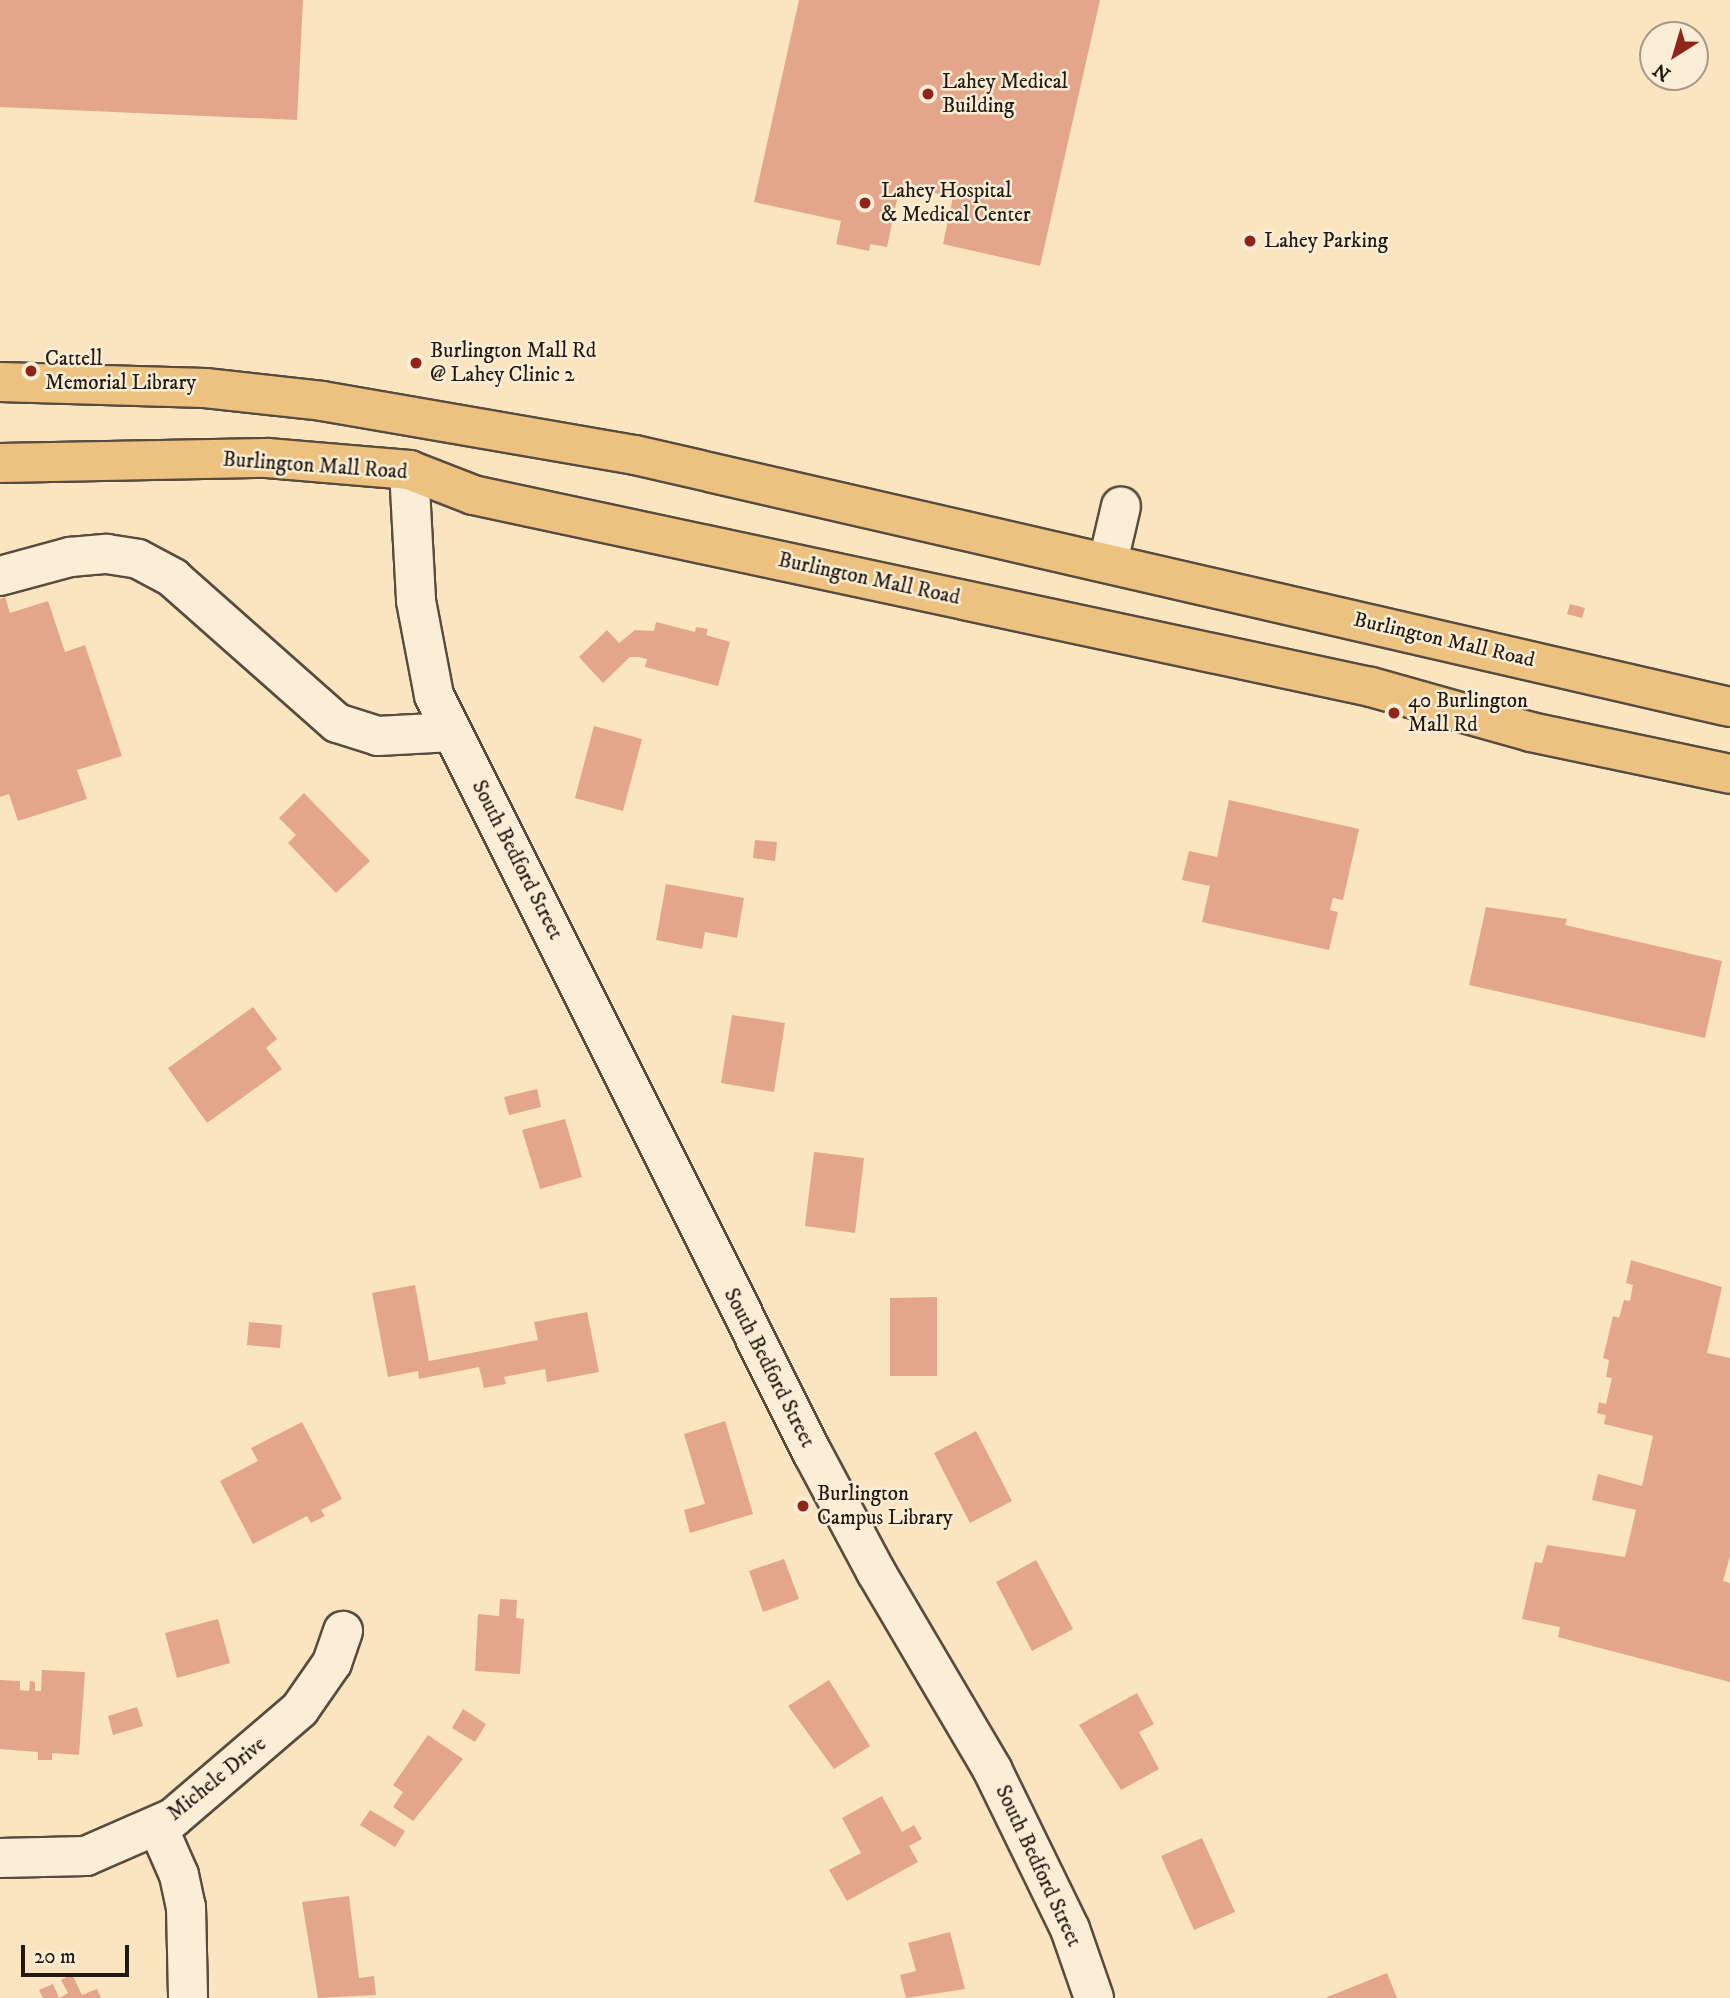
<!DOCTYPE html>
<style>
body{margin:0}
#map{position:relative;width:1730px;height:1998px;overflow:hidden;background:#fae5c0;font-family:"IM FELL DW Pica",serif}
div>[style]{position:absolute}
.building>*{inset:0;background:#e4a68b}
.roads{filter:drop-shadow(2px 0 #584c3e) drop-shadow(-2px 0 #584c3e) drop-shadow(0 2px #584c3e) drop-shadow(0 -2px #584c3e)}
.minor>*{height:38px;margin:-19px;padding:0 19px;transform-origin:19px;border-radius:19px;background:#fceed6}
.major>*{height:38px;margin:-19px;padding:0 19px;transform-origin:19px;border-radius:19px;background:#edc280}
.dots>*{width:19px;height:19px;translate:-50% -50%;box-sizing:border-box;border:4px solid #fceed6;border-radius:50%}
span{translate:-50% -50%;white-space:nowrap;text-align:center;line-height:1.15;-webkit-text-stroke:5px #fceed6;paint-order:stroke}
.poi-label{font-size:21px;color:#221912}
.left{translate:0 -50%;text-align:left}
.street-label{font-size:21px;color:#221912}
.north{position:absolute;left:1639px;top:21px;width:70px;height:70px;box-sizing:border-box;background:#fceed6;border:2px solid #a59988;border-radius:50%;rotate:217deg;font-size:19px;font-weight:700;line-height:28px;text-align:center;color:#221912}
.north::after{content:'';display:block;margin:auto;width:24px;height:32px;background:#8f2418;clip-path:polygon(50% 0,100% 100%,50% 72%,0 100%)}
.scale{position:absolute;left:21px;top:1945px;width:108px;height:32px;box-sizing:border-box;border:4px solid #221912;border-top:0;padding-left:9px;font-size:21px;line-height:24px;white-space:nowrap;color:#221912;-webkit-text-stroke:5px #fceed6;paint-order:stroke}
</style>
<div id="map">
<div class="building">
<i style="clip-path:polygon(0 0,303px 0,297px 120px,0 107px)"></i>
<i style="clip-path:polygon(799px 0,1100px 0,1040px 266px,943px 244px,953px 197px,908px 187px,906px 197px,898px 195px,887px 247px,870px 244px,869px 251px,836px 244px,841px 221px,754px 202px)"></i>
<i style="clip-path:polygon(5px 597px,10px 613px,48px 601px,65px 652px,85px 645px,122px 756px,77px 770px,87px 799px,18px 821px,9px 794px,0 797px,0 599px)"></i>
<i style="clip-path:polygon(1570px 604px,1585px 608px,1582px 618px,1567px 614px)"></i>
<i style="clip-path:polygon(656px 622px,695px 632px,696px 627px,708px 629px,706px 635px,730px 642px,718px 686px,645px 667px,647px 659px,638px 657px,630px 657px,603px 683px,579px 657px,607px 630px,619px 643px,635px 630px,654px 631px)"></i>
<i style="clip-path:polygon(594px 726px,642px 739px,623px 811px,575px 798px)"></i>
<i style="clip-path:polygon(304px 793px,370px 861px,336px 893px,288px 843px,296px 835px,279px 818px)"></i>
<i style="clip-path:polygon(1229px 800px,1359px 829px,1343px 900px,1333px 898px,1330px 910px,1338px 912px,1329px 950px,1202px 922px,1210px 886px,1182px 880px,1189px 851px,1217px 857px)"></i>
<i style="clip-path:polygon(755px 840px,777px 842px,775px 861px,753px 858px)"></i>
<i style="clip-path:polygon(666px 884px,744px 898px,737px 938px,705px 932px,702px 949px,656px 940px)"></i>
<i style="clip-path:polygon(1486px 907px,1567px 919px,1565px 925px,1722px 961px,1705px 1038px,1469px 985px)"></i>
<i style="clip-path:polygon(253px 1007px,277px 1039px,266px 1048px,282px 1069px,207px 1123px,168px 1068px)"></i>
<i style="clip-path:polygon(732px 1015px,785px 1023px,774px 1092px,721px 1083px)"></i>
<i style="clip-path:polygon(537px 1089px,541px 1107px,509px 1115px,504px 1097px)"></i>
<i style="clip-path:polygon(565px 1119px,582px 1177px,540px 1189px,522px 1130px)"></i>
<i style="clip-path:polygon(814px 1152px,864px 1158px,855px 1233px,805px 1226px)"></i>
<i style="clip-path:polygon(1631px 1260px,1722px 1287px,1707px 1353px,1730px 1358px,1730px 1556px,1723px 1581px,1730px 1583px,1730px 1682px,1558px 1637px,1560px 1627px,1522px 1619px,1535px 1562px,1542px 1563px,1547px 1545px,1625px 1557px,1636px 1510px,1592px 1500px,1598px 1474px,1642px 1486px,1653px 1436px,1604px 1424px,1606px 1415px,1597px 1413px,1599px 1402px,1606px 1404px,1612px 1378px,1606px 1377px,1609px 1360px,1603px 1358px,1613px 1316px,1619px 1318px,1624px 1300px,1630px 1301px,1633px 1285px,1626px 1283px)"></i>
<i style="clip-path:polygon(415px 1285px,429px 1361px,538px 1340px,534px 1322px,587px 1312px,599px 1372px,547px 1382px,545px 1369px,504px 1377px,506px 1384px,484px 1388px,479px 1367px,419px 1379px,418px 1371px,388px 1377px,372px 1293px)"></i>
<i style="clip-path:polygon(937px 1297px,937px 1376px,890px 1376px,890px 1298px)"></i>
<i style="clip-path:polygon(249px 1322px,282px 1325px,280px 1348px,247px 1345px)"></i>
<i style="clip-path:polygon(725px 1421px,753px 1514px,690px 1533px,684px 1510px,705px 1504px,684px 1434px)"></i>
<i style="clip-path:polygon(302px 1422px,342px 1499px,321px 1510px,325px 1516px,311px 1523px,307px 1516px,253px 1544px,220px 1481px,258px 1461px,251px 1448px)"></i>
<i style="clip-path:polygon(976px 1431px,1012px 1501px,970px 1523px,934px 1453px)"></i>
<i style="clip-path:polygon(784px 1559px,799px 1599px,763px 1612px,749px 1571px)"></i>
<i style="clip-path:polygon(1036px 1560px,1073px 1629px,1032px 1651px,996px 1582px)"></i>
<i style="clip-path:polygon(500px 1599px,517px 1600px,516px 1618px,524px 1619px,520px 1674px,475px 1671px,478px 1614px,499px 1616px)"></i>
<i style="clip-path:polygon(218px 1619px,230px 1663px,177px 1678px,165px 1633px)"></i>
<i style="clip-path:polygon(42px 1670px,85px 1672px,79px 1755px,52px 1753px,52px 1760px,38px 1760px,38px 1752px,0 1749px,0 1680px,20px 1681px,20px 1690px,29px 1691px,30px 1681px,35px 1682px,35px 1691px,41px 1691px)"></i>
<i style="clip-path:polygon(829px 1680px,870px 1746px,834px 1769px,788px 1706px)"></i>
<i style="clip-path:polygon(1137px 1693px,1154px 1724px,1139px 1732px,1159px 1769px,1121px 1790px,1079px 1725px)"></i>
<i style="clip-path:polygon(137px 1707px,143px 1726px,113px 1735px,108px 1716px)"></i>
<i style="clip-path:polygon(463px 1709px,486px 1724px,475px 1742px,452px 1728px)"></i>
<i style="clip-path:polygon(428px 1735px,463px 1759px,413px 1821px,393px 1807px,403px 1792px,393px 1785px)"></i>
<i style="clip-path:polygon(882px 1796px,902px 1832px,914px 1825px,922px 1839px,909px 1846px,918px 1862px,847px 1901px,829px 1870px,861px 1853px,842px 1818px)"></i>
<i style="clip-path:polygon(370px 1810px,405px 1831px,395px 1847px,360px 1825px)"></i>
<i style="clip-path:polygon(1202px 1838px,1235px 1912px,1194px 1930px,1161px 1856px)"></i>
<i style="clip-path:polygon(349px 1896px,359px 1978px,374px 1976px,376px 1995px,318px 1998px,302px 1902px)"></i>
<i style="clip-path:polygon(950px 1932px,965px 1989px,906px 1998px,900px 1975px,916px 1971px,908px 1943px)"></i>
<i style="clip-path:polygon(1387px 1973px,1397px 1998px,1325px 1998px)"></i>
<i style="clip-path:polygon(72px 1974px,82px 1995px,97px 1989px,101px 1998px,43px 1998px,39px 1990px,53px 1984px,59px 1998px,68px 1993px,61px 1980px)"></i>
</div>
<div class="roads">
<div class="minor">
<i style="left:409px;top:470px;width:131px;rotate:86.9deg"></i>
<i style="left:416px;top:601px;width:96px;rotate:79.2deg"></i>
<i style="left:434px;top:695px;width:848px;rotate:63.47deg"></i>
<i style="left:813px;top:1454px;width:134px;rotate:61.9deg"></i>
<i style="left:876px;top:1572px;width:229px;rotate:59.5deg"></i>
<i style="left:992px;top:1769px;width:178px;rotate:64deg"></i>
<i style="left:1070px;top:1929px;width:73px;rotate:70.8deg"></i>
<i style="left:1108px;top:562px;width:57px;rotate:-76.9deg"></i>
<i style="left:0;top:576px;width:73px;rotate:-15.2deg"></i>
<i style="left:70px;top:557px;width:37px;rotate:-5deg"></i>
<i style="left:107px;top:554px;width:31px;rotate:9deg"></i>
<i style="left:138px;top:559px;width:40px;rotate:28deg"></i>
<i style="left:173px;top:578px;width:219px;rotate:41.5deg"></i>
<i style="left:337px;top:723px;width:43px;rotate:17.6deg"></i>
<i style="left:378px;top:736px;width:74px;rotate:-3.1deg"></i>
<i style="left:158px;top:1827px;width:52px;rotate:66.4deg"></i>
<i style="left:179px;top:1875px;width:33px;rotate:78deg"></i>
<i style="left:186px;top:1907px;width:91px;rotate:88.7deg"></i>
<i style="left:0;top:1858px;width:86px;rotate:-1.3deg"></i>
<i style="left:86px;top:1856px;width:95px;rotate:-23.6deg"></i>
<i style="left:173px;top:1818px;width:167px;rotate:-40.6deg"></i>
<i style="left:300px;top:1709px;width:56px;rotate:-55.2deg"></i>
<i style="left:332px;top:1663px;width:34px;rotate:-71deg"></i>
</div>
<div class="major">
<i style="left:0;top:382px;width:205px;rotate:1.7deg"></i>
<i style="left:205px;top:388px;width:118px;rotate:6.3deg"></i>
<i style="left:322px;top:401px;width:318px;rotate:9.8deg"></i>
<i style="left:635px;top:455px;width:1124px;rotate:12.96deg"></i>
<i style="left:0;top:463px;width:267px;rotate:-1.1deg"></i>
<i style="left:267px;top:458px;width:143px;rotate:4.8deg"></i>
<i style="left:409px;top:470px;width:69px;rotate:21.3deg"></i>
<i style="left:473px;top:495px;width:918px;rotate:12.07deg"></i>
<i style="left:1371px;top:687px;width:166px;rotate:15.7deg"></i>
<i style="left:1531px;top:732px;width:203px;rotate:11.9deg"></i>
</div>
</div>
<div class="dots">
<i style="left:928px;top:94px;background:#8f2418"></i>
<i style="left:865px;top:203px;background:#8f2418"></i>
<i style="left:1250px;top:241px;background:#8f2418"></i>
<i style="left:416px;top:363px;background:#8f2418"></i>
<i style="left:31px;top:371px;background:#8f2418"></i>
<i style="left:1394px;top:713px;background:#8f2418"></i>
<i style="left:803px;top:1506px;background:#8f2418"></i>
</div>
<div class="poi-label">
<span class="left" style="left:942px;top:94px">Lahey Medical<br>Building</span>
<span class="left" style="left:881px;top:203px">Lahey Hospital<br>&amp; Medical Center</span>
<span class="left" style="left:1264px;top:241px">Lahey Parking</span>
<span class="left" style="left:430px;top:363px">Burlington Mall Rd<br>@ Lahey Clinic 2</span>
<span class="left" style="left:45px;top:371px">Cattell<br>Memorial Library</span>
<span class="left" style="left:1408px;top:713px">40 Burlington<br>Mall Rd</span>
<span class="left" style="left:817px;top:1506px">Burlington<br>Campus Library</span>
</div>
<div class="street-label">
<span style="left:315px;top:466px;rotate:4deg">Burlington Mall Road</span>
<span style="left:869px;top:579px;rotate:12deg">Burlington Mall Road</span>
<span style="left:1444px;top:640px;rotate:13deg">Burlington Mall Road</span>
<span style="left:517px;top:860px;rotate:63deg">South Bedford Street</span>
<span style="left:769px;top:1368px;rotate:63deg">South Bedford Street</span>
<span style="left:217px;top:1779px;rotate:-39deg">Michele Drive</span>
<span style="left:1038px;top:1866px;rotate:65deg">South Bedford Street</span>
</div>
<div class="north">N</div>
<div class="scale">20 m</div>
</div>
